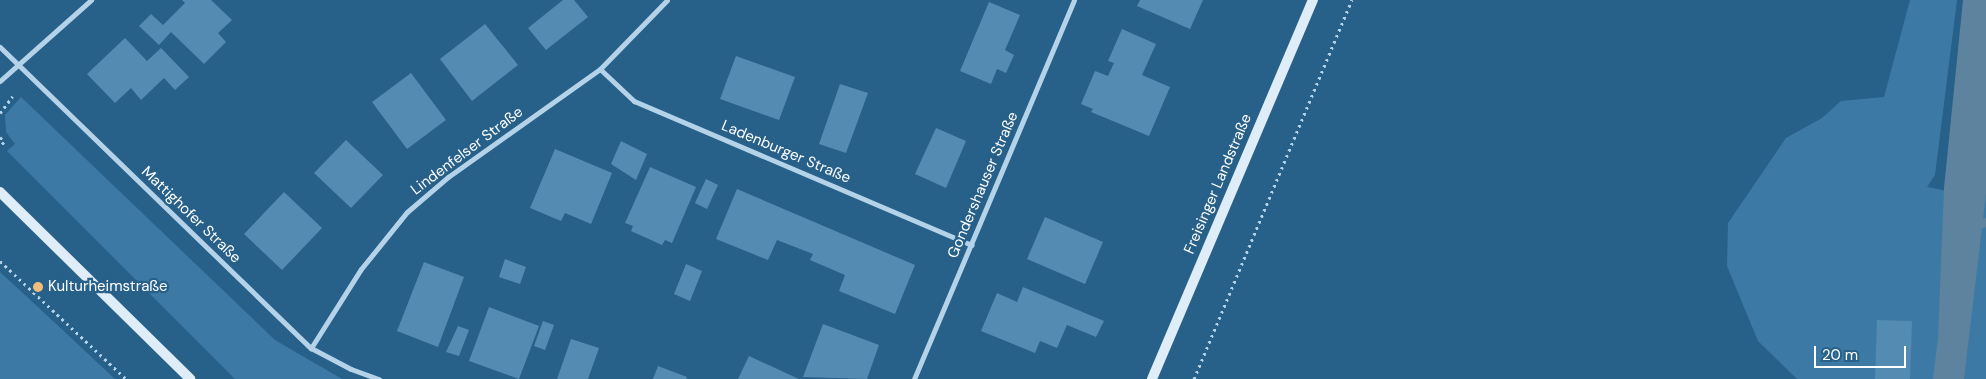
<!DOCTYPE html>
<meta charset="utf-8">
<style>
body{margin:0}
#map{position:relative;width:1986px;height:379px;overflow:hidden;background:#276089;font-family:"DM Sans",sans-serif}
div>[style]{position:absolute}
.green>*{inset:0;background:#3c7aa5}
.water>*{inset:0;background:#5d839e}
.stream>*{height:9px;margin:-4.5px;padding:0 4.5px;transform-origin:4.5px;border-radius:4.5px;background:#5d839e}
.building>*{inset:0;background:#548bb2}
.path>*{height:3px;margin-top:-1.5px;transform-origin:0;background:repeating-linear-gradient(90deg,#b4d3e9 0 2.5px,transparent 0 6.5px)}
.minor>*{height:5px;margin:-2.5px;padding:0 2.5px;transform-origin:2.5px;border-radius:2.5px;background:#b4d3e9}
.secondary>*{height:10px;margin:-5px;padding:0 5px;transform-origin:5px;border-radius:5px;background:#deedf8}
.dots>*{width:14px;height:14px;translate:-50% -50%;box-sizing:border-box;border:2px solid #276089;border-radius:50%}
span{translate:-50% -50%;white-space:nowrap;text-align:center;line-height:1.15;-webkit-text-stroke:4.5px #276089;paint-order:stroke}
.street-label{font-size:15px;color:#fff}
.poi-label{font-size:15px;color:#fff}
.left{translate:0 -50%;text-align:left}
.scale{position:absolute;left:1814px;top:346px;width:92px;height:22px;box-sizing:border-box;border:2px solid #fff;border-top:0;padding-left:6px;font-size:15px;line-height:18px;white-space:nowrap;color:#fff;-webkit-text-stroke:4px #276089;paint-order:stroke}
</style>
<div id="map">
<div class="green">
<i style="clip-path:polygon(1910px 0,1957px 0,1935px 175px,1927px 187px,1985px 198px,1986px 194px,1986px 379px,1797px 379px,1758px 341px,1727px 266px,1728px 223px,1786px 138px,1822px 118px,1841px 101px,1884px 97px)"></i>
<i style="clip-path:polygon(21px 97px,275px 340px,342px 379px,235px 379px,7px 151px,15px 144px,6px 132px,5px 115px)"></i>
<i style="clip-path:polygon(0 272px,38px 307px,115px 379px,0 379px)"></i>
</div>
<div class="water">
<i style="clip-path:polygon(1963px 0,1986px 0,1986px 194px,1964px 379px,1933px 379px,1938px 338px,1944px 188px)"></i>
</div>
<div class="stream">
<i style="left:1972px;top:226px;width:15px;rotate:-16deg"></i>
</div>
<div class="building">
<i style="clip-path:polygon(182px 0,211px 0,232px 20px,218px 33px,226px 42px,204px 64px,171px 32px,159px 45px,139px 26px,151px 14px,163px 25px,185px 3px)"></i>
<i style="clip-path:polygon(563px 0,574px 0,588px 17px,546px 50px,528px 28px)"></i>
<i style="clip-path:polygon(1140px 0,1203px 0,1190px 29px,1137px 6px)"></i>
<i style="clip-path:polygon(989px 2px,1020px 15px,1005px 50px,1014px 55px,1006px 73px,997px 69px,991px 84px,960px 71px)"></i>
<i style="clip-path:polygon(485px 24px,518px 65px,472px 101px,440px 59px)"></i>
<i style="clip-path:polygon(1122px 29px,1156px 44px,1142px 75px,1170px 87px,1149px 136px,1091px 112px,1093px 109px,1081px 104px,1095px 71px,1108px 76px,1114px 63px,1108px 61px)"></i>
<i style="clip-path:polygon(125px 38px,147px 61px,161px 48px,189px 77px,175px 90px,164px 78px,141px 100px,131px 88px,115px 103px,87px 74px)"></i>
<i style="clip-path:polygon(736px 56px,795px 77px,779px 120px,720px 99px)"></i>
<i style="clip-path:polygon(411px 73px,446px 120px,407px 149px,372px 102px)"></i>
<i style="clip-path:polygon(840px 84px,868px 93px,846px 153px,819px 144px)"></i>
<i style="clip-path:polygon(936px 128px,966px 141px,946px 188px,915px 174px)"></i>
<i style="clip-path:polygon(346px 140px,383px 175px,351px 208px,314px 173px)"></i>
<i style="clip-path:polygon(621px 141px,647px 154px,636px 180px,611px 164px)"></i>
<i style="clip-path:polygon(555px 149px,612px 173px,591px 224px,565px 213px,561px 221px,530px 208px)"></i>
<i style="clip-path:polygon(650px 167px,696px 187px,672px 243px,665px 240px,662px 245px,631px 231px,633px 226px,625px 223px)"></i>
<i style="clip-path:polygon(706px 179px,718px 185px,707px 209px,695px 203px)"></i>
<i style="clip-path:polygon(737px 189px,915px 265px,895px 314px,839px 291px,845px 275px,810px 260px,813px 254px,777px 240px,768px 260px,716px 239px)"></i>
<i style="clip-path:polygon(284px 192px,322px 228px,282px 270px,244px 234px)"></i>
<i style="clip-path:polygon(1045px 217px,1103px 242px,1085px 284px,1027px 259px)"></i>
<i style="clip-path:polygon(505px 259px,526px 267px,520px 284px,499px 277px)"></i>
<i style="clip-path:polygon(424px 262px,464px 277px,438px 347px,397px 331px)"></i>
<i style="clip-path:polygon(686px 264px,702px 271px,690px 301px,674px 294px)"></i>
<i style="clip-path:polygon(1023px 287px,1104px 321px,1096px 337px,1067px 325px,1057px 348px,1040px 341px,1035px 353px,981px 331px,997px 293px,1017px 302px)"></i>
<i style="clip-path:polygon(489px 307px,539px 326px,519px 379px,469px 361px)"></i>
<i style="clip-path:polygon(1877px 320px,1912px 321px,1910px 379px,1875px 379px)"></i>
<i style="clip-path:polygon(543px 321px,554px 325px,545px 350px,534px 346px)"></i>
<i style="clip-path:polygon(823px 324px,879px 345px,867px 379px,803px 377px)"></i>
<i style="clip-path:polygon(458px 326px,469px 330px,459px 356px,446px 352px)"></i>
<i style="clip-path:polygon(571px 339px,599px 348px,588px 379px,557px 379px)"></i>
<i style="clip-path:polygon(749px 356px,799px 379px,738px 379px)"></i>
<i style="clip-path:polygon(658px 366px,687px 377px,686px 379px,653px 379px)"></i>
</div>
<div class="path">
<i style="left:0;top:113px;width:21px;rotate:-53deg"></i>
<i style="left:0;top:137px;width:6px;rotate:51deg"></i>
<i style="left:4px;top:142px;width:6px;rotate:135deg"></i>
<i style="left:0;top:261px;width:173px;rotate:43.1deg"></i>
<i style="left:1194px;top:379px;width:411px;rotate:-67.4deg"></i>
</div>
<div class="minor">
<i style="left:0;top:47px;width:433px;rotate:44.1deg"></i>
<i style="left:311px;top:348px;width:45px;rotate:27.7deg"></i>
<i style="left:351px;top:369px;width:30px;rotate:20deg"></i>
<i style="left:600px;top:69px;width:47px;rotate:43.3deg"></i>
<i style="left:634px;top:101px;width:367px;rotate:23.1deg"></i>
<i style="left:0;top:81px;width:122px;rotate:-41.7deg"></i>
<i style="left:311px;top:348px;width:93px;rotate:-57.7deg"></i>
<i style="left:361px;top:269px;width:73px;rotate:-51.1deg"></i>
<i style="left:407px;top:212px;width:54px;rotate:-40.5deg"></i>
<i style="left:448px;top:177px;width:186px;rotate:-35.4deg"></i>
<i style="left:600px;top:69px;width:96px;rotate:-45.8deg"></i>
<i style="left:914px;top:379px;width:411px;rotate:-67.1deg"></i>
</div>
<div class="secondary">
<i style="left:0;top:192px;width:267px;rotate:44.5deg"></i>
<i style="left:1152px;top:379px;width:412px;rotate:-67deg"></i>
</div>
<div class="dots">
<i style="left:38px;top:287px;background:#f1be79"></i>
</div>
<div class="street-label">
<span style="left:467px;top:151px;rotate:-37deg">Lindenfelser Straße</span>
<span style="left:786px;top:152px;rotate:23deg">Ladenburger Straße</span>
<span style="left:1218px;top:184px;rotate:-67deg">Freisinger Landstraße</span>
<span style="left:983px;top:185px;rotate:-67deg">Gondershauser Straße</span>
<span style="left:191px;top:215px;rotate:44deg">Mattighofer Straße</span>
</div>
<div class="poi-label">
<span class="left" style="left:48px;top:287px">Kulturheimstraße</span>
</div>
<div class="scale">20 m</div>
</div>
